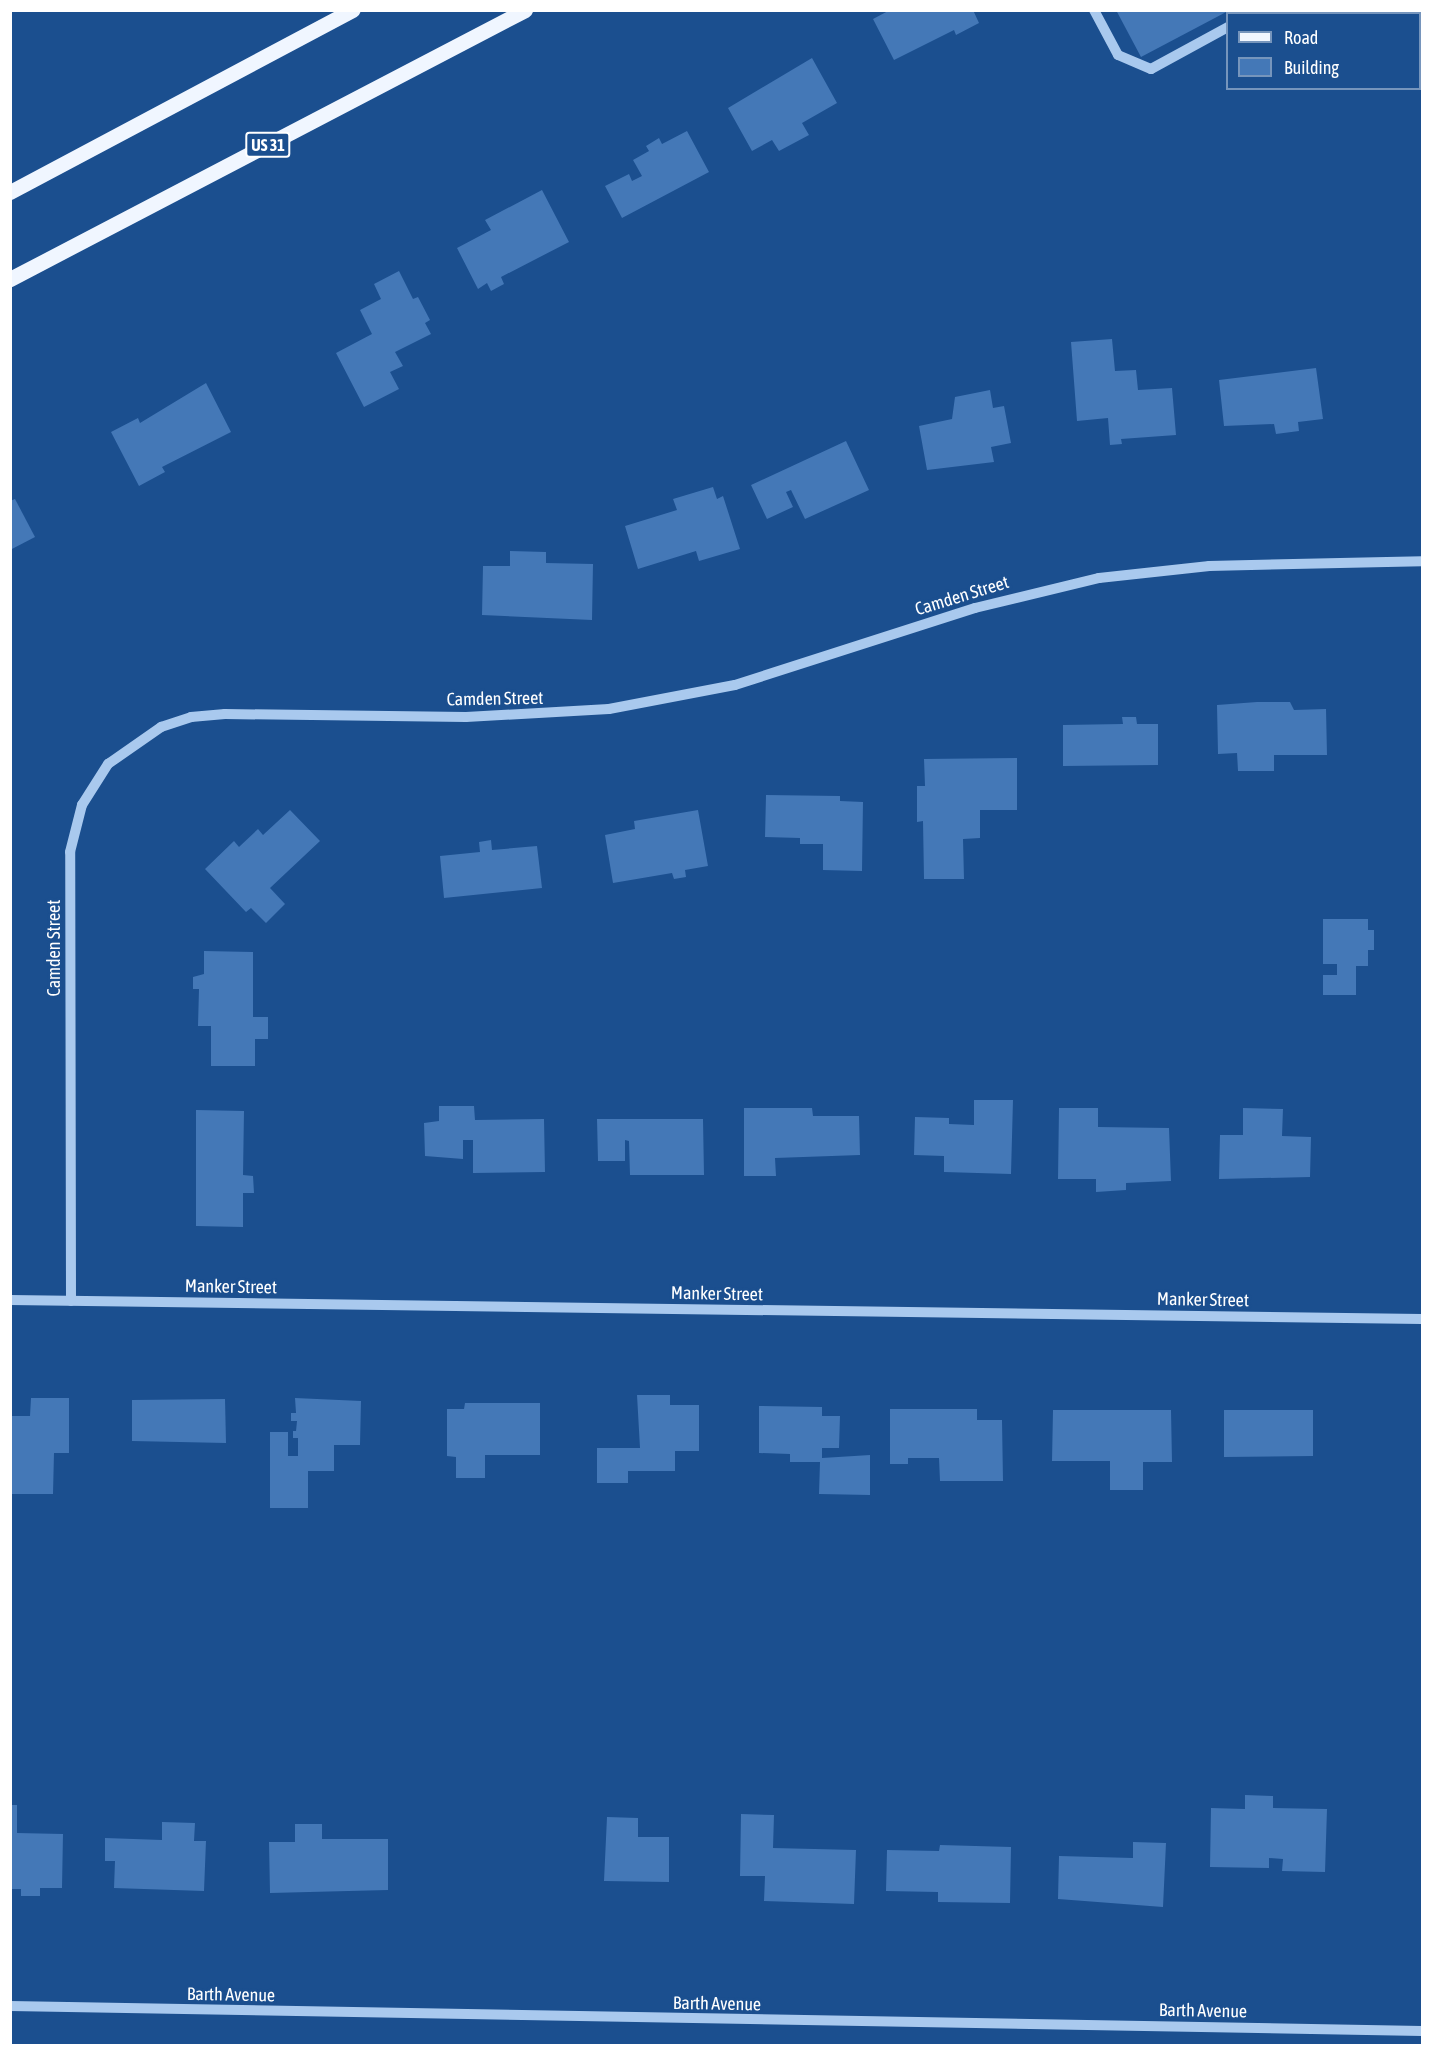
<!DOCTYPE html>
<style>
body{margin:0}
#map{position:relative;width:1433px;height:2056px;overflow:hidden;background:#1b4f8f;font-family:"Asap Condensed",sans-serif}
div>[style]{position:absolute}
.building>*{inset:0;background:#4478b7}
.minor>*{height:10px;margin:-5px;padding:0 5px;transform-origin:5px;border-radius:5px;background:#a9c9ee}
.major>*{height:15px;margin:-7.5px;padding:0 7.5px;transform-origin:7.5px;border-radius:7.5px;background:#f0f6ff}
span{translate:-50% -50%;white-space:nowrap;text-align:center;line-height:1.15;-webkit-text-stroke:6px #1b4f8f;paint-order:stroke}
.shield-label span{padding:2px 4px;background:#1b4f8f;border:2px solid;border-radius:4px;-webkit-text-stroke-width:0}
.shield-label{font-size:16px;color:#fff;font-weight:700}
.street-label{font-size:18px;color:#fff}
.frame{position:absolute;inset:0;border:12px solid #fff;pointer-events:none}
.legend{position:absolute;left:1226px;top:12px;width:195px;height:78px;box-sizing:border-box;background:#1b4f8f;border:2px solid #7695bc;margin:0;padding:8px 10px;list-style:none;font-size:18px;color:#fff}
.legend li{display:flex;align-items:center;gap:12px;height:30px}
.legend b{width:30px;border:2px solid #7695bc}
</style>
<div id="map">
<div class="building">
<i style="clip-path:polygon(890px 10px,973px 10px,979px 23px,956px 35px,954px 30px,894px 60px,873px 19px)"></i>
<i style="clip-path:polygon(1116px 10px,1230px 10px,1141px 57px)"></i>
<i style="clip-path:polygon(812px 58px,837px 103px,802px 123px,809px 135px,779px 151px,772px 140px,752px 151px,728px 108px)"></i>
<i style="clip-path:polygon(687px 131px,709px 172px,622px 218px,605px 186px,629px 174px,632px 181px,642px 176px,633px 160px,649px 151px,646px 146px,659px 138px,662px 144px)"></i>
<i style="clip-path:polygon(542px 190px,569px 242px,501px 277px,504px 284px,491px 291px,487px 283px,478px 289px,457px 248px,491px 230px,485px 220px)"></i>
<i style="clip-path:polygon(399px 271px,413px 299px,418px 297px,430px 320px,425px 323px,431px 334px,395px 352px,403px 366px,390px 372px,399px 389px,364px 407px,336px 353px,372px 334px,360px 310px,381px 299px,374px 284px)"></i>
<i style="clip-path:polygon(1112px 339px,1115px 371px,1136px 370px,1138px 390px,1172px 388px,1176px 435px,1121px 439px,1122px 444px,1110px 445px,1108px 418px,1077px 421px,1071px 342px)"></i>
<i style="clip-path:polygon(1316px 368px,1323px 419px,1298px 422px,1299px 431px,1276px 434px,1274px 424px,1224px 426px,1219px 380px)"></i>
<i style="clip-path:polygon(206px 383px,231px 432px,162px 467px,165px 472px,139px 486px,111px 432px,138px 418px,140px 423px)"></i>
<i style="clip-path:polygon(990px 390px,993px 408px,1004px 406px,1011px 443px,991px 447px,994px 462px,927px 470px,919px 426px,952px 419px,955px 397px)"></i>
<i style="clip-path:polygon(846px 441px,869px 490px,805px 519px,791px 490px,786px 492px,793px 507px,767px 519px,751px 485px)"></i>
<i style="clip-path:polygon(713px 487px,717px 499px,723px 496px,740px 549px,699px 561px,696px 551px,638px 569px,625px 526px,677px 510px,673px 499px)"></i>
<i style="clip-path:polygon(15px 499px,35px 537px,10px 550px,10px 501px)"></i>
<i style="clip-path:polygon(510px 551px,546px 552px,546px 563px,593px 564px,592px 620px,482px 615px,483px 566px,510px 566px)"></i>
<i style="clip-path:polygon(1257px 702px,1290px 702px,1294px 710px,1326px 709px,1327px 755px,1274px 755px,1274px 771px,1238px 771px,1237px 753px,1218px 754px,1217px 705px)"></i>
<i style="clip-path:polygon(1122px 717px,1136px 717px,1137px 724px,1158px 724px,1158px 765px,1063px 766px,1063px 725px,1123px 724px)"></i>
<i style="clip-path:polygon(1017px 758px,1017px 810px,980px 810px,980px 838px,963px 839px,964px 879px,924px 879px,923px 821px,917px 822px,917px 786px,925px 786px,924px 759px)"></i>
<i style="clip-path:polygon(766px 795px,840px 796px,840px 801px,863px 802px,862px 871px,823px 870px,823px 844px,800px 844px,800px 838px,765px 837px)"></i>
<i style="clip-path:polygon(290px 810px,320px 841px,270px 888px,285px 904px,266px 923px,251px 908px,246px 912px,205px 869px,234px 841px,239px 847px,258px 829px,263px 835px)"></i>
<i style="clip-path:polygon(698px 810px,708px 866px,685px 870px,686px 877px,674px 879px,672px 873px,613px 883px,605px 835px,635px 829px,634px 821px)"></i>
<i style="clip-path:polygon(491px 840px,492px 850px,537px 846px,542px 888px,444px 898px,440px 856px,480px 852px,479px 842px)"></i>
<i style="clip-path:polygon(1323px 919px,1368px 919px,1368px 930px,1374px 930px,1374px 950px,1368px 950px,1368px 966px,1356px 966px,1356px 995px,1323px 995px,1323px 975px,1337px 975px,1337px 964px,1323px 964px)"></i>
<i style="clip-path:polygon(204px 951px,253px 952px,253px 1017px,268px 1017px,268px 1039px,255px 1039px,255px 1066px,211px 1066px,211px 1026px,198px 1026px,199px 989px,193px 989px,193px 977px,204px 974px)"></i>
<i style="clip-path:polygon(974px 1100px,1013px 1100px,1011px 1174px,944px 1172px,944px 1156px,914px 1155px,915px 1117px,949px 1118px,949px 1124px,974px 1125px)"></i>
<i style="clip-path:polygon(439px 1106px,474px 1106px,475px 1120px,544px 1119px,545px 1172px,473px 1173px,473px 1140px,463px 1140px,463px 1159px,425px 1156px,424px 1123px,439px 1121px)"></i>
<i style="clip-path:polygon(744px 1108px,812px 1108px,813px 1116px,859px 1116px,860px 1155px,775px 1158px,776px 1176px,744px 1176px)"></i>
<i style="clip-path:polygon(1059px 1108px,1098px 1108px,1098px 1127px,1169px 1128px,1171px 1181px,1126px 1183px,1126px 1190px,1096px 1192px,1096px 1179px,1058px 1179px)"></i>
<i style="clip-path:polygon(1243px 1108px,1283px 1109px,1282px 1136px,1311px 1137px,1310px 1177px,1219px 1179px,1220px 1135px,1243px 1135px)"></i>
<i style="clip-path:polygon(196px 1110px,244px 1111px,243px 1175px,253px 1176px,254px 1193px,243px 1193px,243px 1227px,196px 1226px)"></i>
<i style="clip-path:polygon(597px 1119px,703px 1119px,704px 1175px,630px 1175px,629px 1141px,625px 1140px,625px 1161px,598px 1161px)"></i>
<i style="clip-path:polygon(637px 1395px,670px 1395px,670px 1405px,699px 1405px,699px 1451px,675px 1451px,675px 1471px,628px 1471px,628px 1483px,597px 1483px,597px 1448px,640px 1448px)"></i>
<i style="clip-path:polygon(31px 1398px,69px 1398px,69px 1453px,54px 1453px,53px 1494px,10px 1494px,10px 1416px,30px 1416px)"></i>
<i style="clip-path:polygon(295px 1398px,361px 1401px,360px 1445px,334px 1445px,334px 1471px,308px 1471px,308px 1508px,270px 1508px,270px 1432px,288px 1432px,288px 1456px,298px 1456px,298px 1438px,293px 1438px,293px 1431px,296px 1431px,297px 1421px,291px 1421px,291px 1413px,296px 1413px)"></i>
<i style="clip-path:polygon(225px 1399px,226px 1443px,132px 1441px,132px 1400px)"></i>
<i style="clip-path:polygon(465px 1403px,540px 1403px,540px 1455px,485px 1455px,485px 1478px,456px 1478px,456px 1457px,447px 1456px,447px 1409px,464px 1409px)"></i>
<i style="clip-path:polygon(759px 1406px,822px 1407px,822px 1416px,840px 1416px,839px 1448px,822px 1448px,822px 1458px,870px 1455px,870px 1495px,819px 1494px,820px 1462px,790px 1462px,790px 1454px,759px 1453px)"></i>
<i style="clip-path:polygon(890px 1409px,977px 1409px,977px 1420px,1002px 1420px,1003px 1481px,940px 1481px,939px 1458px,908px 1458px,908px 1464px,890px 1464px)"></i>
<i style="clip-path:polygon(1053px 1410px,1171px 1410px,1172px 1462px,1143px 1462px,1143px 1490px,1110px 1490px,1110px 1461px,1052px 1461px)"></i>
<i style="clip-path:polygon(1224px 1410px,1313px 1410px,1313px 1456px,1224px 1457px)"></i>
<i style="clip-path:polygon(1245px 1795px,1273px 1796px,1273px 1808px,1327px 1809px,1325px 1872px,1282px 1871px,1283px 1859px,1269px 1858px,1269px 1868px,1210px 1867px,1211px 1808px,1245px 1809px)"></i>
<i style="clip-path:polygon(10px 1805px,17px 1805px,17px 1833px,63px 1834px,62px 1888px,40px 1888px,40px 1896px,21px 1896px,21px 1889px,10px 1889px)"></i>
<i style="clip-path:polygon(741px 1814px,774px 1815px,773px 1848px,856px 1850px,854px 1904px,764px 1901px,765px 1876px,740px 1876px)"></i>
<i style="clip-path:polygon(607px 1817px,638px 1818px,638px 1837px,669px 1837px,669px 1882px,604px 1881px)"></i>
<i style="clip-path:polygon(162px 1822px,195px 1823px,194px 1841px,206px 1841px,204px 1891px,114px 1888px,115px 1861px,105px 1861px,105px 1838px,162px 1840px)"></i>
<i style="clip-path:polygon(295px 1824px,322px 1824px,322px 1839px,388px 1839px,388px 1890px,270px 1893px,269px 1842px,295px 1842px)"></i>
<i style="clip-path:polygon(1133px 1842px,1166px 1843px,1163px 1907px,1058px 1899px,1059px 1856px,1133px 1858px)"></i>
<i style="clip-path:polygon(940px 1845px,1011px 1847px,1010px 1903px,938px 1902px,938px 1892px,886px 1891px,887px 1850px,939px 1851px)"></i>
</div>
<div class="minor">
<i style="left:1094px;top:10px;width:51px;rotate:61.9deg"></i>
<i style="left:1118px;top:55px;width:36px;rotate:23deg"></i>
<i style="left:1151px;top:69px;width:88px;rotate:-28.6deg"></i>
<i style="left:1253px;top:14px;width:6px;rotate:-39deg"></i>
<i style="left:10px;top:1300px;width:1412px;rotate:0.77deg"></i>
<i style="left:71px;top:1301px;width:449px;rotate:-90.1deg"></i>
<i style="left:70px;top:852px;width:49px;rotate:-75.7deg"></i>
<i style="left:82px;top:805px;width:49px;rotate:-57.6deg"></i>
<i style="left:108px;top:764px;width:65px;rotate:-34.9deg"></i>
<i style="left:161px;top:727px;width:32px;rotate:-18deg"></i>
<i style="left:191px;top:717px;width:34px;rotate:-5deg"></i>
<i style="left:225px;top:714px;width:241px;rotate:0.7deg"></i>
<i style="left:466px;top:717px;width:143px;rotate:-3.2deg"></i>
<i style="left:609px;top:709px;width:128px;rotate:-10.8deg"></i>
<i style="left:735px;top:685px;width:252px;rotate:-17.8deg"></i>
<i style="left:975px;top:608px;width:128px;rotate:-13.6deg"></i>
<i style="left:1099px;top:578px;width:111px;rotate:-6.2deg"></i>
<i style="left:1209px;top:566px;width:213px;rotate:-1.3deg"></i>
<i style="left:10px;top:2006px;width:1412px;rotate:1.01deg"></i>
</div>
<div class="major">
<i style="left:10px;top:192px;width:388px;rotate:-28deg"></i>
<i style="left:10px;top:279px;width:581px;rotate:-27.58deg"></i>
</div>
<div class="shield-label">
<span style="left:268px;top:145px">US 31</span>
</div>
<div class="street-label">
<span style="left:962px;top:596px;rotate:-17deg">Camden Street</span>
<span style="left:495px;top:699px;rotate:-1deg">Camden Street</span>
<span style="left:54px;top:948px;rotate:-90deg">Camden Street</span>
<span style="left:231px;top:1287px;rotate:1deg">Manker Street</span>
<span style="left:717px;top:1294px;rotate:1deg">Manker Street</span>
<span style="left:1203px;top:1300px;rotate:1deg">Manker Street</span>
<span style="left:231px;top:1995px;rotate:1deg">Barth Avenue</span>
<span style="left:717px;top:2004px;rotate:1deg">Barth Avenue</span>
<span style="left:1203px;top:2011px;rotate:1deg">Barth Avenue</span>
</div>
<div class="frame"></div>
<ul class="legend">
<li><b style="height:8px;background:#f0f6ff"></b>Road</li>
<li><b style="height:16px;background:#4478b7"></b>Building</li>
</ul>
</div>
